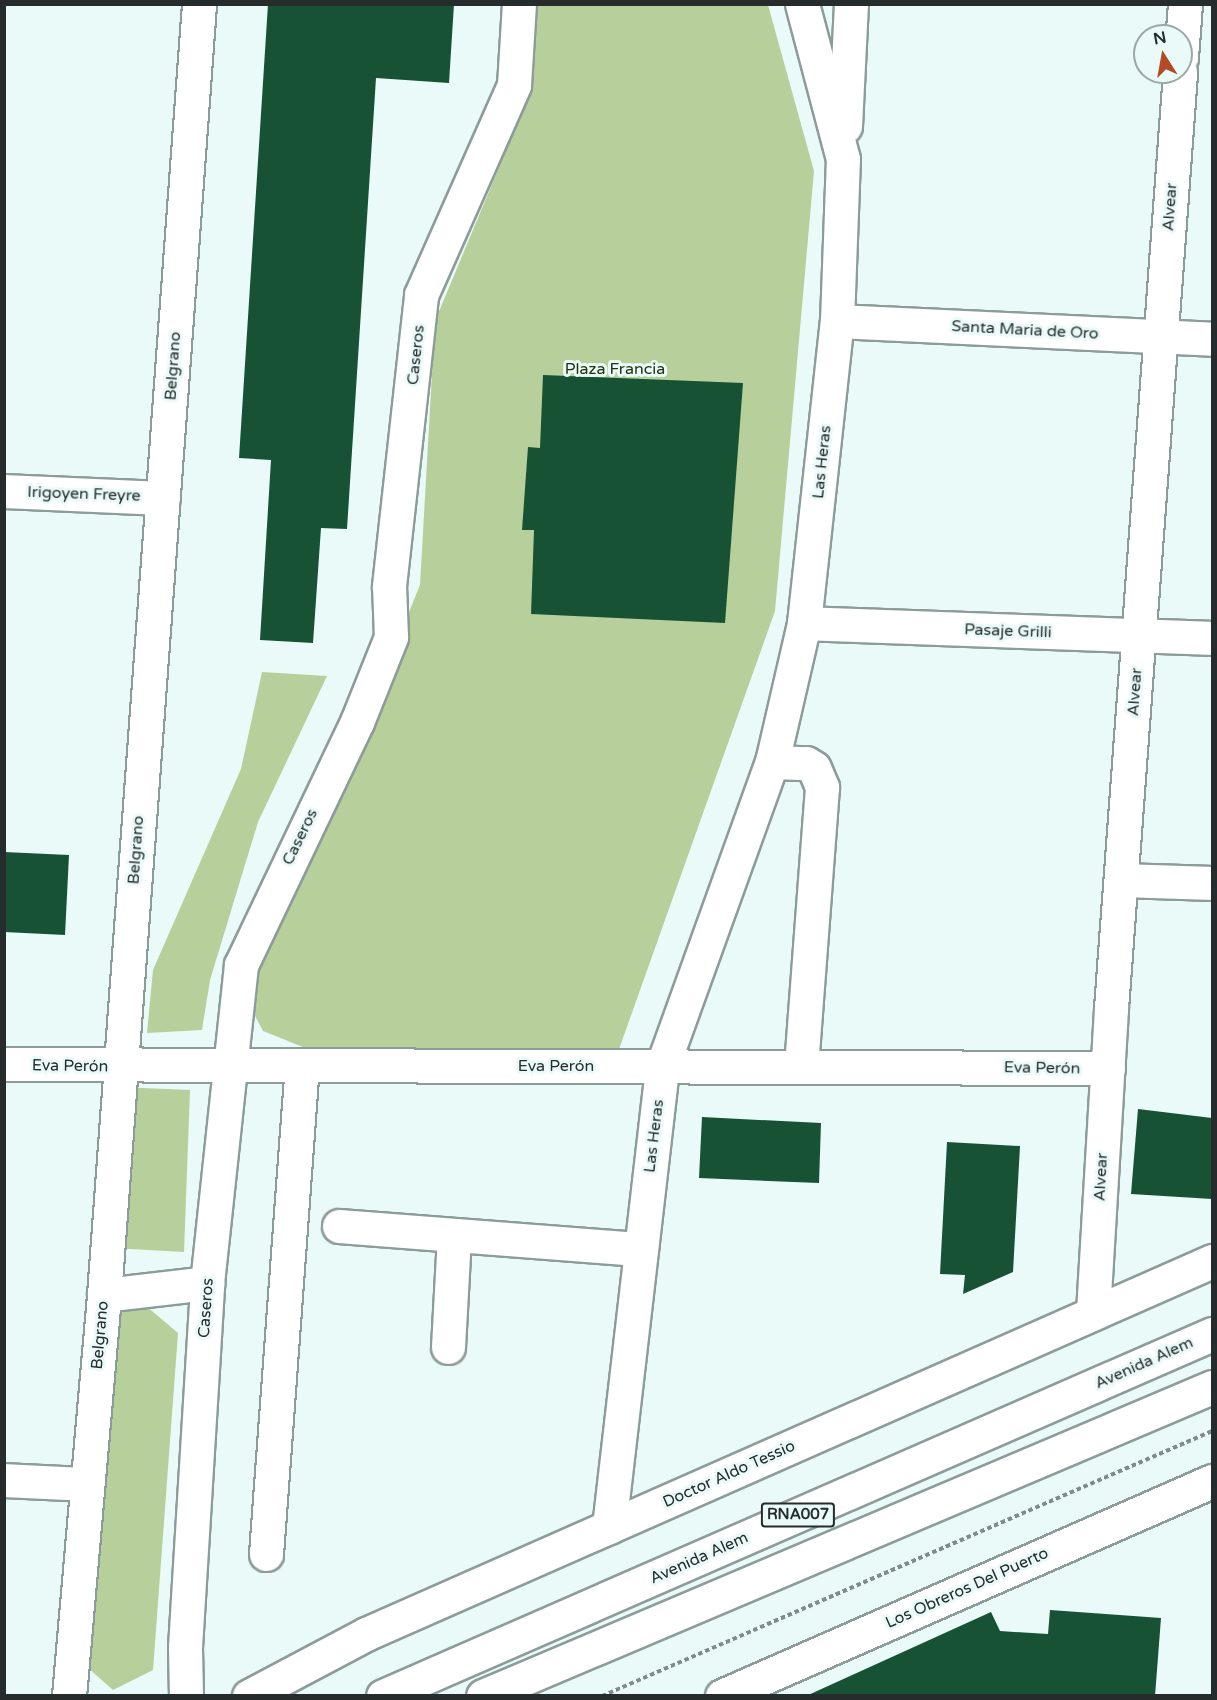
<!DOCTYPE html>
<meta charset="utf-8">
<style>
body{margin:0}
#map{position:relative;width:1217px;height:1700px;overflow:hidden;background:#e9faf8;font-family:"Varela Round",sans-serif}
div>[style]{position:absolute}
.green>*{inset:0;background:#b7cf9b}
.building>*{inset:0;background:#185235}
.path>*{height:4px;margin-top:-2px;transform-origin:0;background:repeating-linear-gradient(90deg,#808c8a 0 4.5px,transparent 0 7.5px)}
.roads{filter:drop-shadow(2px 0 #8c9c99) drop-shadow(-2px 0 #8c9c99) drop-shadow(0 2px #8c9c99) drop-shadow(0 -2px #8c9c99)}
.minor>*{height:33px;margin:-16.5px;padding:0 16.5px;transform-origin:16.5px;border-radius:16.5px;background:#fff}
.major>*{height:33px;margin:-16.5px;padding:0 16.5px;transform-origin:16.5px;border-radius:16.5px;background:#fff}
.highway>*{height:33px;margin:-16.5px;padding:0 16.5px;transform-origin:16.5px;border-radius:16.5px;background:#fff}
span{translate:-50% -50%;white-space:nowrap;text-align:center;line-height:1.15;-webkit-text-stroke:6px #e9faf8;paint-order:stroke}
.shield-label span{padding:2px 4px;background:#e9faf8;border:2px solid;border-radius:4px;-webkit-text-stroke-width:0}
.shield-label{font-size:15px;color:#252c2b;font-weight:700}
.street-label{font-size:16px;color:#252c2b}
.park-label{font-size:16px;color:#23320a}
.frame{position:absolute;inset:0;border:6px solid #252c2b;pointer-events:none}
.north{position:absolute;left:1133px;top:24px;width:60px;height:60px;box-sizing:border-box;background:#e9faf8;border:2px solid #9ba8a6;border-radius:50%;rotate:349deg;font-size:16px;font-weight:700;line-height:24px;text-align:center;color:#252c2b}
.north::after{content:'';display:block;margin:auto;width:21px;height:27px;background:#b34b27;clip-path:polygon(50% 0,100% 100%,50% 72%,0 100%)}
</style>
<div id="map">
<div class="green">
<i style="clip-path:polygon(530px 5px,768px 5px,814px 171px,775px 611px,618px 1052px,308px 1049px,263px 1031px,244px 995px,348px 762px,420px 585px,435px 321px,523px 110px)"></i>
<i style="clip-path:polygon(262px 672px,327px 676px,258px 822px,210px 980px,202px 1030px,147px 1033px,153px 970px,241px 769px)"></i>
<i style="clip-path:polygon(119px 1087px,190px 1090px,184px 1252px,112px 1248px)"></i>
<i style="clip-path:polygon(140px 1301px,178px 1333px,153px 1670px,113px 1690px,78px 1659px,101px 1327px)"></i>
</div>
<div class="building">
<i style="clip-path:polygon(268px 4px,454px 4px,449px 83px,376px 78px,347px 529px,321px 528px,313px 643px,260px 640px,271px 460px,239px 458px)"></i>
<i style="clip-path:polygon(543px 375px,743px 383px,725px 623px,531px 614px,534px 530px,522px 530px,528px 447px,540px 448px)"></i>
<i style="clip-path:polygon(4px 852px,69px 855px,65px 935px,4px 932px)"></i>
<i style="clip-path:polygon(1138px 1109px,1212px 1118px,1212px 1199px,1131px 1194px)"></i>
<i style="clip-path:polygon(702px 1117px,821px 1123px,819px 1183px,699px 1178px)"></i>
<i style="clip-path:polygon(947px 1142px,1020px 1146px,1013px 1272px,963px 1294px,965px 1275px,940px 1274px)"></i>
<i style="clip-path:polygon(1050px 1610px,1161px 1618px,1155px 1696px,806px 1696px,991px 1612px,1000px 1631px,1048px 1634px)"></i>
</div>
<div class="path">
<i style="left:602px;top:1696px;width:665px;rotate:-23.48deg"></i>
</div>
<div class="roads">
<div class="minor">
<i style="left:1181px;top:57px;width:53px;rotate:-85.7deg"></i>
<i style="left:845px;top:126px;width:122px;rotate:-87.2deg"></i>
<i style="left:837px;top:321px;width:375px;rotate:2.7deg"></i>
<i style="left:4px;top:491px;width:159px;rotate:2.5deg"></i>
<i style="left:804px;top:623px;width:408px;rotate:2.1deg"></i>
<i style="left:772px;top:762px;width:34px;rotate:2deg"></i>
<i style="left:806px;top:763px;width:9px;rotate:32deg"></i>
<i style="left:814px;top:768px;width:21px;rotate:67deg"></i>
<i style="left:822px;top:787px;width:279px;rotate:94.3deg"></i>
<i style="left:1122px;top:880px;width:90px;rotate:1.9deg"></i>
<i style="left:4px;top:1064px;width:1104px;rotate:0.21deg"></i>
<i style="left:339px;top:1226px;width:303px;rotate:4.4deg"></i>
<i style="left:104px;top:1295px;width:104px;rotate:-6.6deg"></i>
<i style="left:1093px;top:1312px;width:305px;rotate:-86.6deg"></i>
<i style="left:1111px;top:1008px;width:939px;rotate:-85.78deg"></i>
<i style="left:448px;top:1347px;width:112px;rotate:-86.9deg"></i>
<i style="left:4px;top:1480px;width:83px;rotate:2.8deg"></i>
<i style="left:609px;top:1527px;width:463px;rotate:-83.4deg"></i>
<i style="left:662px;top:1067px;width:324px;rotate:-70.2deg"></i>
<i style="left:772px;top:762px;width:143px;rotate:-77deg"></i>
<i style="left:804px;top:623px;width:304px;rotate:-83.8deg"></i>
<i style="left:837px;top:321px;width:162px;rotate:-87.9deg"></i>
<i style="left:843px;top:159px;width:160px;rotate:-104.8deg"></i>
<i style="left:266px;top:1554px;width:490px;rotate:-85.8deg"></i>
<i style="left:69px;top:1696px;width:403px;rotate:-85deg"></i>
<i style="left:104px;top:1295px;width:1294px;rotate:-85.79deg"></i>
<i style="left:186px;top:1696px;width:49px;rotate:-91.2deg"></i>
<i style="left:185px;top:1647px;width:365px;rotate:-86.5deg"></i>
<i style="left:207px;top:1283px;width:320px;rotate:-83.9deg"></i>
<i style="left:241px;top:965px;width:269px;rotate:-64.5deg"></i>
<i style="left:357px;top:722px;width:92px;rotate:-68.2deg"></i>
<i style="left:391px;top:637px;width:51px;rotate:-92.2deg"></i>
<i style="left:389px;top:586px;width:293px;rotate:-83.7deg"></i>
<i style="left:421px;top:295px;width:230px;rotate:-66.1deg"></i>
<i style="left:514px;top:85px;width:81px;rotate:-86.5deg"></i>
<i style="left:722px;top:1696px;width:535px;rotate:-23.69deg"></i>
</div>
<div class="major">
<i style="left:249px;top:1696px;width:132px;rotate:-27.9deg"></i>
<i style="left:366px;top:1634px;width:925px;rotate:-23.79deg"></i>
</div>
<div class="highway">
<i style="left:383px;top:1696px;width:905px;rotate:-23.59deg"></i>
<i style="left:483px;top:1696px;width:792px;rotate:-22.97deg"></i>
</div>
</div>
<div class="shield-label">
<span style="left:798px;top:1515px">RNA007</span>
</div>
<div class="street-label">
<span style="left:1170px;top:207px;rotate:-86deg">Alvear</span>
<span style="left:1025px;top:330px;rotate:3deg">Santa Maria de Oro</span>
<span style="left:416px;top:355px;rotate:-84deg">Caseros</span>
<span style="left:173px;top:366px;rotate:-86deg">Belgrano</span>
<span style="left:822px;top:462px;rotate:-84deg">Las Heras</span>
<span style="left:84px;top:494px;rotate:2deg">Irigoyen Freyre</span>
<span style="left:1008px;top:631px;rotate:2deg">Pasaje Grilli</span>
<span style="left:1135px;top:692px;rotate:-86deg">Alvear</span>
<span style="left:300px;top:837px;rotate:-64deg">Caseros</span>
<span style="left:136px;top:850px;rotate:-86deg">Belgrano</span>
<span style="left:70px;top:1066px;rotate:1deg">Eva Perón</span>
<span style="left:556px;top:1066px">Eva Perón</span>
<span style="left:1042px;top:1068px;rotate:1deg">Eva Perón</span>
<span style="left:654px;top:1136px;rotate:-83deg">Las Heras</span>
<span style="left:1101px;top:1177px;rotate:-87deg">Alvear</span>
<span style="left:206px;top:1308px;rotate:-86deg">Caseros</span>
<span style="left:100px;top:1335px;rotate:-85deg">Belgrano</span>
<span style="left:1144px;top:1363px;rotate:-24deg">Avenida Alem</span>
<span style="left:729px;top:1474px;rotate:-24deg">Doctor Aldo Tessio</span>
<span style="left:699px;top:1558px;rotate:-24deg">Avenida Alem</span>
<span style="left:967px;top:1588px;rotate:-24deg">Los Obreros Del Puerto</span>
</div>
<div class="park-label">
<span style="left:615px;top:369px">Plaza Francia</span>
</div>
<div class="frame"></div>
<div class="north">N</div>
</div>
